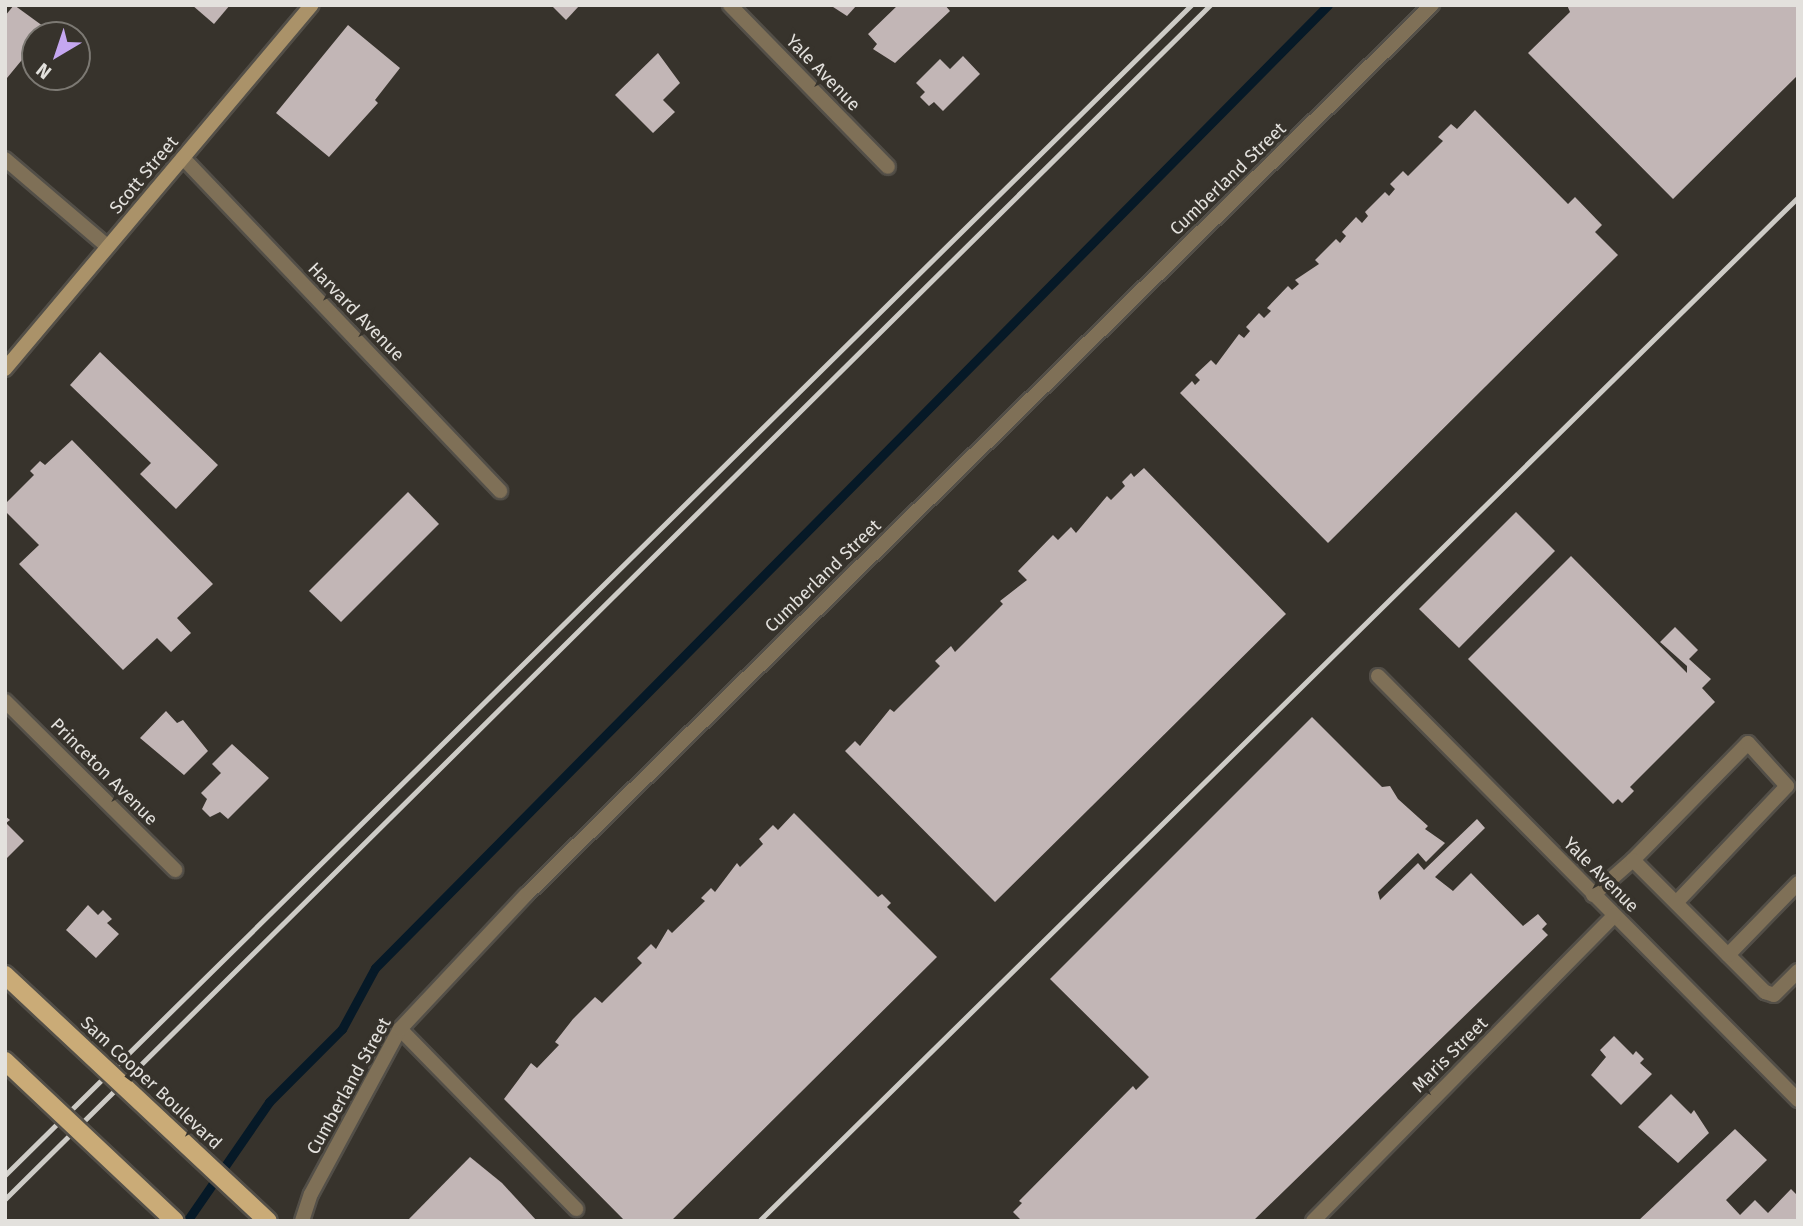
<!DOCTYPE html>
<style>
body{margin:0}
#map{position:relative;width:1803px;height:1226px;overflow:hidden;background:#37332c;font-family:"Fira Sans",sans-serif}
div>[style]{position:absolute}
.stream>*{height:9px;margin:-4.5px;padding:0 4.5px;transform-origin:4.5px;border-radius:4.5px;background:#061927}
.building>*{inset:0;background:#c2b6b6}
.roads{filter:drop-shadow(2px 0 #534f48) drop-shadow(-2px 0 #534f48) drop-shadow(0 2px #534f48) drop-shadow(0 -2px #534f48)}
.lane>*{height:14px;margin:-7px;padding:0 7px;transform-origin:7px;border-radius:7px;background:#7f7057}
.street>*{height:14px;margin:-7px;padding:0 7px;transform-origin:7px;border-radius:7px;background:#7f7057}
.secondary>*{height:14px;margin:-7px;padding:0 7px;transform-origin:7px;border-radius:7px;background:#aa9269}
.rail>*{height:5px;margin:-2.5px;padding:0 2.5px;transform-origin:2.5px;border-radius:2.5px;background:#cdcbc6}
.bridges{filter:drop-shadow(2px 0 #534f48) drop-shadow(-2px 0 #534f48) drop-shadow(0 2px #534f48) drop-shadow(0 -2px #534f48)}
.primary-bridge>*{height:18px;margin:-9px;padding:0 9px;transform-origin:9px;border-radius:9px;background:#caab77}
span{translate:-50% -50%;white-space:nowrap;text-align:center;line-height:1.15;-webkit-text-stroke:7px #37332c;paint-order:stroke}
.street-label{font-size:18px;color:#e3e1dd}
.frame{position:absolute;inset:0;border:7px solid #e3e1dd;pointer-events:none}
.north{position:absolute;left:21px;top:21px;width:70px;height:70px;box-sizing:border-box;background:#37332c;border:2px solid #7c7973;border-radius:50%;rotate:219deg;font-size:19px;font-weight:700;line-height:28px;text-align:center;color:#e3e1dd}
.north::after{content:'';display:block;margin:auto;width:24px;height:32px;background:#c5a7f1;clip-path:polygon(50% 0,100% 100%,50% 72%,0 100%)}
</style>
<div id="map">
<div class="stream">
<i style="left:187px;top:1221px;width:145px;rotate:-55.4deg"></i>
<i style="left:269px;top:1102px;width:103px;rotate:-45deg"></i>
<i style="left:342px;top:1029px;width:69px;rotate:-61.6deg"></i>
<i style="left:375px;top:968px;width:1355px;rotate:-45.3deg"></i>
</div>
<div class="building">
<i style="clip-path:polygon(14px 5px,47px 29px,35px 35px,35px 44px,7px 78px,5px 16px)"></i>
<i style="clip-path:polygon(192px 5px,230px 5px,214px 24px)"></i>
<i style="clip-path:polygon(551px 5px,580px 5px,566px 20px)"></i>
<i style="clip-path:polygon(830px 5px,857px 5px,847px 16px)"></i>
<i style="clip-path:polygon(898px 5px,945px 5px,950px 11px,895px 63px,873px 49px,877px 44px,868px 34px)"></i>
<i style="clip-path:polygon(1567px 5px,1798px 5px,1798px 75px,1673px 199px,1528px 53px,1570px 12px)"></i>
<i style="clip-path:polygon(348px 25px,400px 68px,375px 100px,378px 103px,329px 157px,276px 113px)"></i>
<i style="clip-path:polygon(658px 53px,680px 83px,663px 100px,675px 112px,653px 133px,615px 95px)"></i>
<i style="clip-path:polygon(963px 56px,980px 74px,943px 111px,934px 102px,929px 106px,920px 97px,925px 92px,916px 83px,940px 59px,950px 69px)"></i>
<i style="clip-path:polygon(1475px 110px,1568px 204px,1575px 197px,1602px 225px,1595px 232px,1618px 255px,1328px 543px,1180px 393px,1192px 381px,1195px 385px,1200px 380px,1195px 375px,1211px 360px,1216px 365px,1239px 334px,1244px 338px,1250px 331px,1246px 327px,1259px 313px,1264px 318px,1271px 311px,1267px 308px,1288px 286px,1292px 290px,1299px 284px,1295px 280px,1319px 264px,1315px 260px,1336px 239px,1340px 243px,1346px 236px,1342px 232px,1356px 217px,1362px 223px,1368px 216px,1365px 212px,1385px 192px,1389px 196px,1395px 189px,1390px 184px,1403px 171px,1408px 176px,1443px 141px,1438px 137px,1451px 124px,1457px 129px)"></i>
<i style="clip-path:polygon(100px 352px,218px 465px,176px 509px,140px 474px,151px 463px,70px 385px)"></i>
<i style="clip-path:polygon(72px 440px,213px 584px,177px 618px,191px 633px,171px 652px,157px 638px,123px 670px,19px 564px,39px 545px,5px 511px,5px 504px,34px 475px,30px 471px,40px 461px,45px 465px)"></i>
<i style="clip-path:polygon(1144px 468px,1286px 614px,995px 902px,845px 751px,855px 741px,860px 746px,890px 709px,894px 712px,940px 666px,935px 661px,951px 646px,955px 652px,1003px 604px,1000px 601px,1027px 580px,1018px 571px,1053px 535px,1058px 540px,1071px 527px,1076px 533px,1107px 496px,1111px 500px,1125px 486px,1122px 482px,1131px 473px,1134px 477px)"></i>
<i style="clip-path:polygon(408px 492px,439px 524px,341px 622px,309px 591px)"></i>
<i style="clip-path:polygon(1516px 512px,1555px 551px,1459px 648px,1419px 609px)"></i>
<i style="clip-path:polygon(1571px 556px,1687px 673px,1687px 666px,1660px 642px,1675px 627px,1698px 650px,1689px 659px,1711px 679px,1702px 688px,1715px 702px,1630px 787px,1634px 791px,1622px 803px,1618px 799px,1613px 804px,1468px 659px)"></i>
<i style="clip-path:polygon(166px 711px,177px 723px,183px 720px,208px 751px,184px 775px,140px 738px)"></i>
<i style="clip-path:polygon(1312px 717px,1382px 787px,1390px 786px,1398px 799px,1428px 826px,1425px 829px,1445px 843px,1426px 862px,1418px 853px,1378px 892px,1380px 900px,1418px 863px,1424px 870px,1477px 819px,1485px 828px,1435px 877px,1453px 891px,1471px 873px,1523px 926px,1538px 914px,1547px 924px,1542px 929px,1548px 935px,1253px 1221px,1022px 1221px,1013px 1212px,1022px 1203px,1019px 1201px,1133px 1086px,1136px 1090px,1149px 1077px,1050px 979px)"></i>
<i style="clip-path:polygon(232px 744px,269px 778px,228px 819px,220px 812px,210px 817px,202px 809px,207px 799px,201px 793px,221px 773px,212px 764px)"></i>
<i style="clip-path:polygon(794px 813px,878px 897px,882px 894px,891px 903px,887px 907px,937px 957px,671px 1221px,625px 1221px,504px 1099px,531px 1063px,537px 1068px,559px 1045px,555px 1042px,573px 1019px,595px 997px,602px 1003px,642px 963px,637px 958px,651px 944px,656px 949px,668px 929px,672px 933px,705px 901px,701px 898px,711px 888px,715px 892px,737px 863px,740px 867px,763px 844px,759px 839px,773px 825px,778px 830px)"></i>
<i style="clip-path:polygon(5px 816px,10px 820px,6px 823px,24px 841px,5px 860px)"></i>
<i style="clip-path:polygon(88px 905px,98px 915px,103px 910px,112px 919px,107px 923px,119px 934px,96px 958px,66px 930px)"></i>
<i style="clip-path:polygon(1614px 1036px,1633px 1055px,1636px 1051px,1644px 1059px,1640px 1063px,1652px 1074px,1621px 1105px,1591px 1075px,1606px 1057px,1600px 1050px)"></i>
<i style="clip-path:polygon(1671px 1094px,1691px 1114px,1694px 1110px,1709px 1133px,1678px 1163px,1638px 1127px)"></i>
<i style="clip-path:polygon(1735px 1129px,1767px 1160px,1726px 1200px,1740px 1215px,1755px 1200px,1768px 1213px,1791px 1189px,1798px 1196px,1798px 1221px,1638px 1221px)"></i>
<i style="clip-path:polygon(470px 1157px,502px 1183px,537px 1221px,407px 1221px)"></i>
</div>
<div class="roads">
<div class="lane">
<i style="left:1633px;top:860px;width:164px;rotate:-45.5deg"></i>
<i style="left:1748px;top:743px;width:58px;rotate:47.8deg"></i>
<i style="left:1787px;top:786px;width:161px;rotate:133.5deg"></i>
<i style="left:1593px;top:895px;width:53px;rotate:-41.2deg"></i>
<i style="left:1633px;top:860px;width:187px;rotate:45deg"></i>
<i style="left:1765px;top:992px;width:9px;rotate:18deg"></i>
<i style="left:1774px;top:995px;width:34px;rotate:-45deg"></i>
<i style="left:1728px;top:955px;width:100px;rotate:-45.8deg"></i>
<i style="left:400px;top:1029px;width:252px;rotate:45.6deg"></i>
</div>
<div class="street">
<i style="left:730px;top:5px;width:226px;rotate:45.7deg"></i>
<i style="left:183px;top:158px;width:460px;rotate:46.4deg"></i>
<i style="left:5px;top:159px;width:135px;rotate:40.5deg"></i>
<i style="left:1378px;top:676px;width:597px;rotate:45.27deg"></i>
<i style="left:5px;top:701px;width:240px;rotate:44.8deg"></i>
<i style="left:302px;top:1221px;width:28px;rotate:-72deg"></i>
<i style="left:311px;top:1194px;width:187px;rotate:-61.7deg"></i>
<i style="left:400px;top:1029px;width:184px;rotate:-46.8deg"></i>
<i style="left:526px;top:895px;width:1270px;rotate:-44.49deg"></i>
<i style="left:1313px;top:1221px;width:429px;rotate:-45.4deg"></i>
</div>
<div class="secondary">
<i style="left:5px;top:369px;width:476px;rotate:-49.9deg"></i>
</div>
</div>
<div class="rail">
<i style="left:5px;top:1175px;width:1666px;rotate:-44.61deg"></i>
<i style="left:5px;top:1199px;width:1696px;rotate:-44.74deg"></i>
<i style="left:759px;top:1221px;width:1459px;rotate:-44.58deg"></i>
</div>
<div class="bridges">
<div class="primary-bridge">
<i style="left:5px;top:975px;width:360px;rotate:43.1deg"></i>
<i style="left:5px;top:1061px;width:233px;rotate:43.3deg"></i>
</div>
</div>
<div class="street-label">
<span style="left:823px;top:73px;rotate:46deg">Yale Avenue</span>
<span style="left:144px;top:175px;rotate:-50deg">Scott Street</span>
<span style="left:1228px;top:179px;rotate:-44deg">Cumberland Street</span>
<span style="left:356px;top:312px;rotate:46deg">Harvard Avenue</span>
<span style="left:823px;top:576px;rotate:-44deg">Cumberland Street</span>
<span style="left:104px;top:772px;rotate:45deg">Princeton Avenue</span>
<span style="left:1601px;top:875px;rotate:45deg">Yale Avenue</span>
<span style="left:1450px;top:1055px;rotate:-45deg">Maris Street</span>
<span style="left:151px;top:1083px;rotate:43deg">Sam Cooper Boulevard</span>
<span style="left:349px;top:1086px;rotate:-61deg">Cumberland Street</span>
</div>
<div class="frame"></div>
<div class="north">N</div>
</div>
